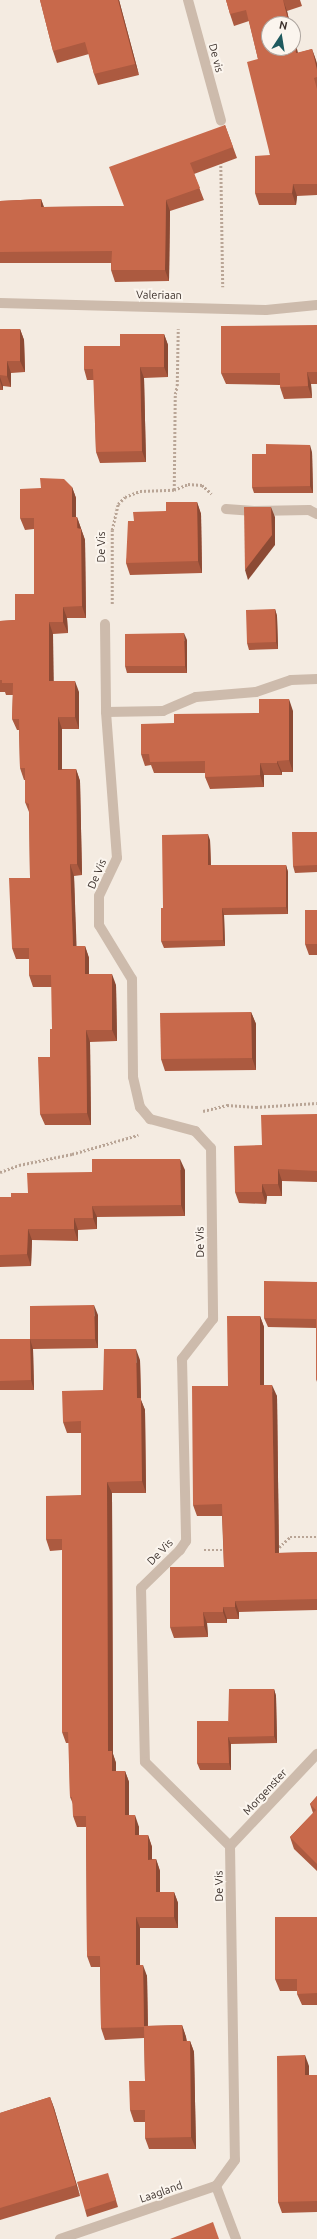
<!DOCTYPE html>
<style>
body{margin:0}
#map{position:relative;width:317px;height:2239px;overflow:hidden;background:#f4ebe1;font-family:Ubuntu,sans-serif}
div>[style]{position:absolute}
.path>*{height:2.5px;margin-top:-1.25px;transform-origin:0;background:repeating-linear-gradient(90deg,#b9a596 0 2px,transparent 0 4px)}
.minor>*{height:10px;margin:-5px;padding:0 5px;transform-origin:5px;border-radius:5px;background:#cdbbac}
.wall>*{inset:0;background:#ac5a40}
.shaded-wall>*{inset:0;background:#8c4a34}
.building>*{inset:0;background:#c8694b}
span{translate:-50% -50%;white-space:nowrap;text-align:center;line-height:1.15;-webkit-text-stroke:4px #fbf5ee;paint-order:stroke}
.street-label{font-size:11px;color:#3b302b}
.north{position:absolute;left:261px;top:16px;width:40px;height:40px;box-sizing:border-box;background:#fbf5ee;border:1px solid #aea6a0;border-radius:50%;rotate:12deg;font-size:11px;font-weight:700;line-height:16px;text-align:center;color:#3b302b}
.north::after{content:'';display:block;margin:auto;width:14px;height:18px;background:#1f5a5e;clip-path:polygon(50% 0,100% 100%,50% 72%,0 100%)}
</style>
<div id="map">
<div class="path">
<i style="left:221px;top:162px;width:125px;rotate:89.1deg"></i>
<i style="left:174px;top:490px;width:96px;rotate:-89.4deg"></i>
<i style="left:175px;top:394px;width:8px;rotate:-76deg"></i>
<i style="left:177px;top:386px;width:57px;rotate:-89deg"></i>
<i style="left:112px;top:604px;width:74px;rotate:-90deg"></i>
<i style="left:112px;top:530px;width:27px;rotate:-77deg"></i>
<i style="left:118px;top:504px;width:10px;rotate:-45deg"></i>
<i style="left:125px;top:497px;width:16px;rotate:-22deg"></i>
<i style="left:140px;top:491px;width:34px;rotate:-2deg"></i>
<i style="left:174px;top:490px;width:15px;rotate:-23deg"></i>
<i style="left:188px;top:484px;width:14px;rotate:4deg"></i>
<i style="left:202px;top:485px;width:13px;rotate:42deg"></i>
<i style="left:203px;top:1111px;width:25px;rotate:-14deg"></i>
<i style="left:227px;top:1105px;width:29px;rotate:4deg"></i>
<i style="left:256px;top:1107px;width:61px;rotate:-3.8deg"></i>
<i style="left:0;top:1172px;width:20px;rotate:-20deg"></i>
<i style="left:19px;top:1165px;width:54px;rotate:-11.7deg"></i>
<i style="left:72px;top:1154px;width:69px;rotate:-16.1deg"></i>
<i style="left:204px;top:1550px;width:21px"></i>
<i style="left:276px;top:1550px;width:19px;rotate:-43deg"></i>
<i style="left:290px;top:1537px;width:27px"></i>
</div>
<div class="minor">
<i style="left:188px;top:0;width:125px;rotate:74.7deg"></i>
<i style="left:0;top:303px;width:266px;rotate:1.5deg"></i>
<i style="left:266px;top:310px;width:51px;rotate:-5.6deg"></i>
<i style="left:226px;top:509px;width:28px;rotate:4deg"></i>
<i style="left:254px;top:511px;width:55px;rotate:-1deg"></i>
<i style="left:309px;top:510px;width:9px;rotate:27deg"></i>
<i style="left:105px;top:624px;width:88px;rotate:89.3deg"></i>
<i style="left:106px;top:712px;width:146px;rotate:85.7deg"></i>
<i style="left:117px;top:858px;width:42px;rotate:115.3deg"></i>
<i style="left:99px;top:896px;width:29px;rotate:90deg"></i>
<i style="left:99px;top:925px;width:63px;rotate:58.6deg"></i>
<i style="left:132px;top:979px;width:98px;rotate:89.4deg"></i>
<i style="left:133px;top:1077px;width:31px;rotate:77deg"></i>
<i style="left:140px;top:1107px;width:16px;rotate:50deg"></i>
<i style="left:150px;top:1119px;width:47px;rotate:14.9deg"></i>
<i style="left:195px;top:1131px;width:23px;rotate:47deg"></i>
<i style="left:211px;top:1148px;width:171px;rotate:89.3deg"></i>
<i style="left:213px;top:1319px;width:51px;rotate:127.8deg"></i>
<i style="left:182px;top:1359px;width:182px;rotate:88.7deg"></i>
<i style="left:186px;top:1541px;width:11px;rotate:124deg"></i>
<i style="left:180px;top:1550px;width:54px;rotate:135.7deg"></i>
<i style="left:141px;top:1588px;width:174px;rotate:88.7deg"></i>
<i style="left:145px;top:1762px;width:120px;rotate:44.7deg"></i>
<i style="left:230px;top:1846px;width:314px;rotate:89.1deg"></i>
<i style="left:235px;top:2160px;width:32px;rotate:126deg"></i>
<i style="left:106px;top:712px;width:57px;rotate:-1deg"></i>
<i style="left:163px;top:711px;width:36px;rotate:-23deg"></i>
<i style="left:196px;top:697px;width:60px;rotate:-4.8deg"></i>
<i style="left:256px;top:692px;width:37px;rotate:-19deg"></i>
<i style="left:291px;top:680px;width:26px;rotate:-2deg"></i>
<i style="left:230px;top:1846px;width:127px;rotate:-46.6deg"></i>
<i style="left:216px;top:2186px;width:57px;rotate:69.3deg"></i>
<i style="left:60px;top:2239px;width:165px;rotate:-18.8deg"></i>
</div>
<div class="wall">
<i style="clip-path:polygon(40px 0,119px 0,139px 75px,98px 85px,94px 74px,89px 54px,57px 63px,53px 51px)"></i>
<i style="clip-path:polygon(226px 0,300px 0,302px 6px,287px 11px,290px 24px,269px 24px,298px 53px,312px 49px,317px 64px,317px 195px,297px 196px,296px 205px,259px 205px,255px 193px,270px 155px,258px 59px,249px 21px,234px 26px,230px 14px)"></i>
<i style="clip-path:polygon(225px 125px,237px 158px,194px 174px,204px 200px,170px 211px,169px 281px,115px 282px,111px 270px,111px 263px,0 263px,0 201px,41px 199px,44px 207px,124px 206px)"></i>
<i style="clip-path:polygon(317px 325px,317px 384px,311px 384px,312px 398px,284px 399px,280px 387px,280px 385px,226px 384px,221px 373px)"></i>
<i style="clip-path:polygon(0 329px,20px 329px,24px 340px,25px 372px,11px 373px,11px 387px,3px 386px,3px 390px,0 390px)"></i>
<i style="clip-path:polygon(164px 334px,168px 345px,168px 377px,144px 378px,146px 462px,100px 463px,96px 452px,94px 380px,87px 380px,84px 369px,120px 346px)"></i>
<i style="clip-path:polygon(312px 452px,313px 493px,254px 493px,252px 487px,266px 454px)"></i>
<i style="clip-path:polygon(72px 487px,76px 498px,76px 517px,77px 517px,85px 540px,86px 618px,67px 618px,68px 633px,53px 634px,53px 681px,79px 692px,79px 729px,62px 729px,62px 769px,76px 769px,80px 781px,82px 875px,74px 876px,76px 946px,85px 946px,89px 958px,89px 974px,116px 985px,117px 1041px,90px 1042px,91px 1125px,45px 1125px,40px 1114px,50px 1057px,52px 1029px,52px 987px,33px 987px,29px 975px,29px 959px,16px 959px,12px 948px,30px 878px,29px 812px,25px 802px,25px 780px,24px 780px,20px 768px,19px 730px,17px 730px,12px 719px,13px 695px,6px 695px,5px 692px,0 692px,0 621px,15px 620px,34px 594px,34px 529px,25px 530px,20px 518px)"></i>
<i style="clip-path:polygon(197px 502px,201px 514px,202px 573px,130px 575px,126px 563px,134px 521px)"></i>
<i style="clip-path:polygon(275px 609px,277px 616px,278px 649px,249px 650px,247px 643px)"></i>
<i style="clip-path:polygon(187px 640px,187px 673px,127px 673px,125px 666px)"></i>
<i style="clip-path:polygon(293px 711px,293px 772px,282px 772px,282px 775px,264px 775px,264px 787px,210px 789px,205px 777px,205px 773px,154px 773px,151px 765px,145px 766px,141px 754px,174px 723px,259px 713px)"></i>
<i style="clip-path:polygon(317px 832px,317px 872px,295px 873px,293px 866px)"></i>
<i style="clip-path:polygon(210px 840px,211px 865px,286px 865px,288px 872px,288px 914px,224px 915px,225px 946px,164px 948px,161px 941px,163px 908px)"></i>
<i style="clip-path:polygon(317px 910px,317px 955px,309px 955px,305px 944px)"></i>
<i style="clip-path:polygon(251px 1012px,256px 1024px,256px 1070px,165px 1071px,161px 1059px)"></i>
<i style="clip-path:polygon(317px 1114px,317px 1182px,282px 1181px,282px 1196px,267px 1196px,266px 1204px,239px 1203px,235px 1192px,262px 1145px)"></i>
<i style="clip-path:polygon(185px 1170px,185px 1216px,97px 1217px,97px 1229px,78px 1230px,78px 1241px,32px 1240px,31px 1266px,0 1267px,0 1197px,11px 1197px,28px 1193px,92px 1172px)"></i>
<i style="clip-path:polygon(317px 1282px,317px 1382px,316px 1379px,316px 1328px,268px 1327px,264px 1318px)"></i>
<i style="clip-path:polygon(98px 1315px,98px 1348px,33px 1349px,34px 1390px,0 1390px,0 1339px,30px 1339px)"></i>
<i style="clip-path:polygon(260px 1316px,264px 1327px,264px 1385px,277px 1396px,279px 1553px,317px 1552px,317px 1610px,239px 1612px,239px 1619px,227px 1619px,227px 1623px,207px 1623px,208px 1637px,174px 1638px,170px 1627px,224px 1567px,222px 1516px,197px 1516px,193px 1505px,228px 1386px)"></i>
<i style="clip-path:polygon(140px 1360px,141px 1400px,145px 1410px,146px 1493px,112px 1493px,113px 1754px,116px 1763px,116px 1771px,125px 1771px,129px 1782px,129px 1815px,139px 1827px,139px 1835px,148px 1835px,152px 1847px,152px 1859px,156px 1859px,160px 1871px,160px 1892px,174px 1892px,178px 1903px,178px 1928px,140px 1928px,140px 1965px,147px 1976px,148px 2026px,182px 2025px,186px 2037px,187px 2041px,190px 2041px,194px 2052px,196px 2149px,149px 2149px,145px 2138px,145px 2122px,134px 2122px,130px 2110px,145px 2081px,144px 2038px,105px 2040px,101px 2028px,100px 1967px,91px 1967px,87px 1956px,86px 1827px,77px 1827px,73px 1816px,73px 1804px,70px 1797px,69px 1743px,66px 1743px,62px 1732px,62px 1550px,50px 1551px,46px 1539px,81px 1495px,81px 1433px,67px 1433px,63px 1422px,103px 1390px)"></i>
<i style="clip-path:polygon(274px 1689px,276px 1696px,277px 1743px,231px 1744px,231px 1770px,200px 1770px,197px 1763px,228px 1722px)"></i>
<i style="clip-path:polygon(317px 1796px,317px 1871px,294px 1849px,290px 1837px,313px 1813px,310px 1804px)"></i>
<i style="clip-path:polygon(317px 1917px,317px 2005px,302px 2005px,297px 1994px,297px 1991px,280px 1991px,275px 1979px)"></i>
<i style="clip-path:polygon(309px 2066px,309px 2075px,317px 2075px,317px 2212px,282px 2213px,278px 2202px)"></i>
<i style="clip-path:polygon(50px 2097px,54px 2108px,80px 2196px,0 2220px,0 2113px)"></i>
<i style="clip-path:polygon(110px 2180px,118px 2207px,87px 2217px,85px 2210px)"></i>
</div>
<div class="shaded-wall">
<i style="clip-path:polygon(118px 0,119px 0,139px 75px,135px 64px)"></i>
<i style="clip-path:polygon(283px 0,287px 11px,290px 24px,289px 24px)"></i>
<i style="clip-path:polygon(293px 34px,301px 64px,296px 53px,293px 39px)"></i>
<i style="clip-path:polygon(312px 49px,316px 60px,317px 64px,317px 70px)"></i>
<i style="clip-path:polygon(293px 184px,297px 196px,296px 205px,292px 193px)"></i>
<i style="clip-path:polygon(41px 199px,45px 211px,41px 207px)"></i>
<i style="clip-path:polygon(166px 200px,170px 211px,169px 281px,165px 270px)"></i>
<i style="clip-path:polygon(20px 329px,24px 340px,25px 372px,20px 361px)"></i>
<i style="clip-path:polygon(164px 334px,168px 345px,168px 377px,164px 367px)"></i>
<i style="clip-path:polygon(7px 361px,11px 373px,11px 387px,7px 376px)"></i>
<i style="clip-path:polygon(140px 367px,144px 378px,146px 462px,142px 451px)"></i>
<i style="clip-path:polygon(307px 372px,311px 384px,312px 398px,308px 386px)"></i>
<i style="clip-path:polygon(0 377px,3px 386px,3px 390px,0 381px)"></i>
<i style="clip-path:polygon(310px 445px,312px 452px,313px 493px,310px 486px)"></i>
<i style="clip-path:polygon(72px 487px,76px 498px,76px 529px,72px 517px)"></i>
<i style="clip-path:polygon(197px 502px,201px 514px,202px 573px,198px 561px)"></i>
<i style="clip-path:polygon(271px 507px,275px 517px,275px 545px,248px 580px,245px 570px)"></i>
<i style="clip-path:polygon(77px 517px,85px 540px,86px 618px,82px 606px)"></i>
<i style="clip-path:polygon(63px 607px,67px 618px,68px 633px,63px 622px)"></i>
<i style="clip-path:polygon(275px 609px,277px 616px,278px 649px,276px 642px)"></i>
<i style="clip-path:polygon(49px 622px,53px 634px,54px 693px,49px 681px)"></i>
<i style="clip-path:polygon(184px 633px,187px 640px,187px 673px,185px 666px)"></i>
<i style="clip-path:polygon(75px 681px,79px 692px,79px 729px,75px 717px)"></i>
<i style="clip-path:polygon(289px 699px,293px 711px,293px 772px,289px 760px)"></i>
<i style="clip-path:polygon(58px 717px,62px 729px,62px 781px,58px 770px)"></i>
<i style="clip-path:polygon(277px 761px,282px 772px,282px 775px,277px 763px)"></i>
<i style="clip-path:polygon(260px 763px,264px 775px,264px 787px,260px 775px)"></i>
<i style="clip-path:polygon(76px 769px,80px 781px,82px 875px,77px 864px)"></i>
<i style="clip-path:polygon(208px 834px,210px 840px,211px 872px,208px 865px)"></i>
<i style="clip-path:polygon(70px 864px,74px 876px,77px 958px,73px 946px)"></i>
<i style="clip-path:polygon(286px 865px,288px 872px,288px 914px,286px 907px)"></i>
<i style="clip-path:polygon(222px 908px,224px 915px,225px 946px,223px 940px)"></i>
<i style="clip-path:polygon(85px 946px,89px 958px,89px 985px,85px 974px)"></i>
<i style="clip-path:polygon(112px 974px,116px 985px,117px 1041px,112px 1030px)"></i>
<i style="clip-path:polygon(251px 1012px,256px 1024px,256px 1070px,252px 1058px)"></i>
<i style="clip-path:polygon(86px 1030px,90px 1042px,91px 1125px,87px 1113px)"></i>
<i style="clip-path:polygon(180px 1159px,185px 1170px,185px 1216px,181px 1205px)"></i>
<i style="clip-path:polygon(278px 1169px,282px 1181px,282px 1196px,278px 1184px)"></i>
<i style="clip-path:polygon(262px 1184px,267px 1196px,266px 1204px,262px 1192px)"></i>
<i style="clip-path:polygon(92px 1206px,97px 1217px,97px 1229px,93px 1218px)"></i>
<i style="clip-path:polygon(74px 1218px,78px 1230px,78px 1241px,74px 1229px)"></i>
<i style="clip-path:polygon(28px 1229px,32px 1240px,31px 1266px,27px 1254px)"></i>
<i style="clip-path:polygon(94px 1305px,98px 1315px,98px 1348px,95px 1339px)"></i>
<i style="clip-path:polygon(260px 1316px,264px 1327px,264px 1396px,260px 1385px)"></i>
<i style="clip-path:polygon(30px 1339px,33px 1349px,34px 1390px,31px 1380px)"></i>
<i style="clip-path:polygon(136px 1349px,140px 1360px,141px 1400px,145px 1410px,146px 1493px,142px 1481px,137px 1398px)"></i>
<i style="clip-path:polygon(272px 1385px,277px 1396px,279px 1564px,275px 1553px)"></i>
<i style="clip-path:polygon(107px 1482px,112px 1493px,113px 1754px,116px 1763px,116px 1783px,112px 1771px,108px 1751px)"></i>
<i style="clip-path:polygon(235px 1601px,239px 1612px,239px 1619px,235px 1607px)"></i>
<i style="clip-path:polygon(223px 1607px,227px 1619px,227px 1623px,223px 1612px)"></i>
<i style="clip-path:polygon(203px 1612px,207px 1623px,208px 1637px,204px 1626px)"></i>
<i style="clip-path:polygon(274px 1689px,276px 1696px,277px 1743px,274px 1736px)"></i>
<i style="clip-path:polygon(228px 1737px,231px 1744px,231px 1770px,229px 1763px)"></i>
<i style="clip-path:polygon(125px 1771px,129px 1782px,129px 1827px,125px 1815px)"></i>
<i style="clip-path:polygon(135px 1815px,139px 1827px,139px 1847px,135px 1835px)"></i>
<i style="clip-path:polygon(148px 1835px,152px 1847px,152px 1871px,148px 1860px)"></i>
<i style="clip-path:polygon(156px 1859px,160px 1871px,160px 1904px,156px 1892px)"></i>
<i style="clip-path:polygon(174px 1892px,178px 1903px,178px 1928px,174px 1917px)"></i>
<i style="clip-path:polygon(136px 1917px,140px 1928px,140px 1976px,136px 1965px)"></i>
<i style="clip-path:polygon(143px 1965px,147px 1976px,148px 2038px,144px 2026px)"></i>
<i style="clip-path:polygon(182px 2025px,186px 2037px,187px 2053px,183px 2041px)"></i>
<i style="clip-path:polygon(190px 2041px,194px 2052px,196px 2149px,191px 2137px)"></i>
<i style="clip-path:polygon(305px 2055px,309px 2066px,309px 2086px,305px 2075px)"></i>
<i style="clip-path:polygon(50px 2097px,54px 2108px,80px 2196px,76px 2185px)"></i>
</div>
<div class="building">
<i style="clip-path:polygon(40px 0,118px 0,135px 64px,94px 74px,85px 42px,53px 51px)"></i>
<i style="clip-path:polygon(226px 0,283px 0,289px 24px,269px 24px,269px 48px,293px 48px,293px 39px,296px 53px,312px 49px,317px 70px,317px 77px,314px 78px,317px 89px,317px 184px,293px 184px,292px 193px,255px 193px,255px 156px,270px 155px,247px 62px,258px 59px,246px 10px,230px 14px)"></i>
<i style="clip-path:polygon(225px 125px,233px 147px,190px 163px,200px 188px,166px 200px,165px 270px,111px 270px,112px 251px,0 252px,0 201px,41px 199px,41px 207px,124px 206px,109px 167px)"></i>
<i style="clip-path:polygon(317px 325px,317px 372px,307px 372px,308px 386px,280px 387px,280px 373px,221px 373px,221px 326px)"></i>
<i style="clip-path:polygon(0 329px,20px 329px,20px 361px,7px 361px,7px 376px,0 375px)"></i>
<i style="clip-path:polygon(120px 334px,164px 334px,164px 367px,140px 367px,142px 451px,96px 452px,93px 369px,84px 369px,84px 346px,120px 346px)"></i>
<i style="clip-path:polygon(266px 444px,310px 445px,310px 486px,252px 487px,252px 454px,266px 454px)"></i>
<i style="clip-path:polygon(40px 478px,64px 479px,72px 487px,72px 517px,77px 517px,77px 528px,81px 529px,82px 606px,63px 607px,63px 622px,49px 622px,49px 681px,75px 681px,75px 717px,58px 717px,58px 770px,76px 769px,77px 864px,70px 864px,73px 946px,85px 946px,85px 974px,112px 974px,112px 1030px,86px 1030px,87px 1113px,40px 1114px,38px 1057px,50px 1057px,50px 1029px,52px 1029px,51px 975px,29px 975px,29px 948px,12px 948px,9px 878px,30px 878px,29px 804px,25px 802px,25px 768px,20px 768px,19px 719px,12px 719px,13px 683px,2px 683px,2px 680px,0 680px,0 621px,15px 620px,15px 594px,34px 594px,34px 518px,20px 518px,20px 489px,41px 488px)"></i>
<i style="clip-path:polygon(166px 502px,197px 502px,198px 561px,126px 563px,128px 521px,134px 521px,133px 512px,166px 511px)"></i>
<i style="clip-path:polygon(244px 507px,271px 507px,272px 535px,245px 570px)"></i>
<i style="clip-path:polygon(275px 609px,276px 642px,247px 643px,246px 610px)"></i>
<i style="clip-path:polygon(184px 633px,185px 666px,125px 666px,125px 634px)"></i>
<i style="clip-path:polygon(259px 699px,289px 699px,289px 760px,277px 761px,277px 763px,260px 763px,260px 775px,205px 777px,205px 761px,150px 762px,149px 754px,141px 754px,141px 724px,174px 723px,174px 714px,259px 713px)"></i>
<i style="clip-path:polygon(292px 832px,317px 832px,317px 865px,293px 866px)"></i>
<i style="clip-path:polygon(208px 834px,208px 865px,286px 865px,286px 907px,222px 908px,223px 940px,161px 941px,161px 908px,163px 908px,162px 835px)"></i>
<i style="clip-path:polygon(305px 910px,317px 910px,317px 944px,305px 944px)"></i>
<i style="clip-path:polygon(251px 1012px,252px 1058px,161px 1059px,160px 1013px)"></i>
<i style="clip-path:polygon(317px 1114px,317px 1171px,278px 1169px,278px 1184px,262px 1184px,262px 1192px,235px 1192px,234px 1146px,262px 1145px,261px 1115px)"></i>
<i style="clip-path:polygon(92px 1159px,180px 1159px,181px 1205px,92px 1206px,93px 1218px,74px 1218px,74px 1229px,28px 1229px,27px 1254px,0 1255px,0 1197px,11px 1197px,11px 1193px,28px 1193px,27px 1173px,92px 1172px)"></i>
<i style="clip-path:polygon(264px 1281px,317px 1282px,317px 1379px,316px 1379px,316px 1319px,264px 1318px)"></i>
<i style="clip-path:polygon(94px 1305px,95px 1339px,30px 1339px,31px 1380px,0 1381px,0 1339px,30px 1339px,30px 1306px)"></i>
<i style="clip-path:polygon(227px 1316px,260px 1316px,260px 1385px,272px 1385px,275px 1553px,317px 1552px,317px 1599px,235px 1601px,235px 1607px,223px 1607px,223px 1612px,203px 1612px,204px 1626px,170px 1627px,170px 1567px,224px 1567px,222px 1504px,193px 1505px,192px 1386px,228px 1386px)"></i>
<i style="clip-path:polygon(104px 1349px,136px 1349px,137px 1398px,141px 1398px,142px 1481px,107px 1482px,108px 1751px,112px 1751px,112px 1771px,125px 1771px,125px 1815px,135px 1815px,135px 1835px,148px 1835px,148px 1860px,156px 1859px,156px 1892px,174px 1892px,174px 1917px,136px 1917px,136px 1965px,143px 1965px,144px 2026px,182px 2025px,183px 2041px,190px 2041px,191px 2137px,145px 2138px,145px 2110px,130px 2110px,129px 2081px,145px 2081px,144px 2027px,101px 2028px,100px 1956px,87px 1956px,86px 1816px,73px 1816px,72px 1797px,70px 1797px,68px 1732px,62px 1732px,62px 1539px,46px 1539px,46px 1496px,81px 1495px,81px 1421px,63px 1422px,62px 1391px,103px 1390px)"></i>
<i style="clip-path:polygon(229px 1689px,274px 1689px,274px 1736px,228px 1737px,229px 1763px,197px 1763px,197px 1721px,228px 1721px,228px 1727px)"></i>
<i style="clip-path:polygon(317px 1796px,317px 1864px,290px 1837px,316px 1810px,310px 1804px)"></i>
<i style="clip-path:polygon(275px 1917px,317px 1917px,317px 1993px,297px 1994px,297px 1979px,275px 1979px)"></i>
<i style="clip-path:polygon(305px 2055px,305px 2075px,317px 2075px,317px 2201px,278px 2202px,277px 2056px)"></i>
<i style="clip-path:polygon(50px 2097px,76px 2185px,0 2208px,0 2113px)"></i>
<i style="clip-path:polygon(108px 2173px,116px 2200px,85px 2210px,77px 2182px)"></i>
<i style="clip-path:polygon(213px 2222px,219px 2239px,170px 2239px)"></i>
</div>
<div class="street-label">
<span style="left:216px;top:58px;rotate:75deg">De vis</span>
<span style="left:159px;top:295px;rotate:1deg">Valeriaan</span>
<span style="left:101px;top:547px;rotate:-90deg">De Vis</span>
<span style="left:97px;top:874px;rotate:-67deg">De Vis</span>
<span style="left:200px;top:1242px;rotate:-91deg">De Vis</span>
<span style="left:160px;top:1552px;rotate:-46deg">De Vis</span>
<span style="left:265px;top:1792px;rotate:-47deg">Morgenster</span>
<span style="left:219px;top:1886px;rotate:-91deg">De Vis</span>
<span style="left:161px;top:2192px;rotate:-19deg">Laagland</span>
</div>
<div class="north">N</div>
</div>
